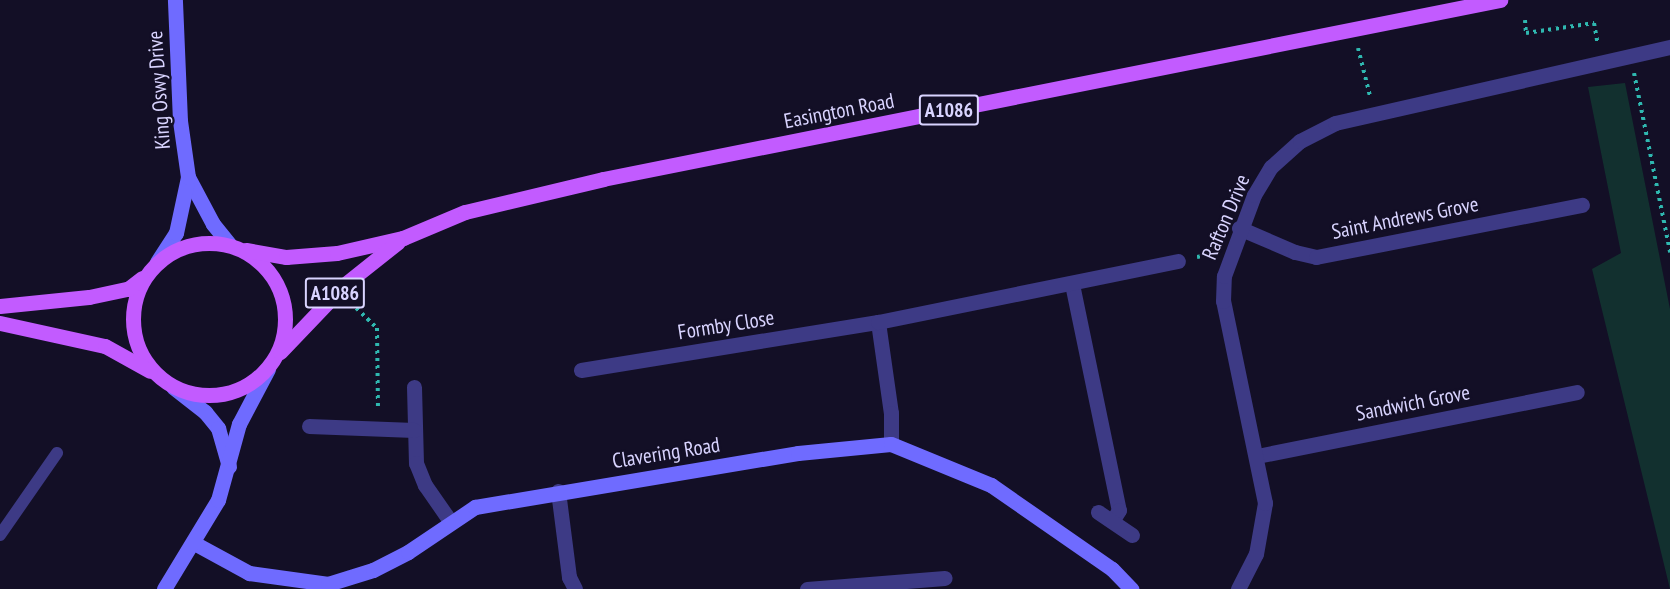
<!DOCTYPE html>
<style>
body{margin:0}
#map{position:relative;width:1670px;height:589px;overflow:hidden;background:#130f26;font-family:"PT Sans Narrow",sans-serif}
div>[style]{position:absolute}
.green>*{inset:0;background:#12302f}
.path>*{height:4px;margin-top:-2px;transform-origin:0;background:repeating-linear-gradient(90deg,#2fb8b0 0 3px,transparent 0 7.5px)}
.lane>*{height:12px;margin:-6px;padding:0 6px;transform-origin:6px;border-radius:6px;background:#3d3a85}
.street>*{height:15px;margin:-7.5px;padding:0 7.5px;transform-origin:7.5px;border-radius:7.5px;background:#3d3a85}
.secondary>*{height:15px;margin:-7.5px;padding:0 7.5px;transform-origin:7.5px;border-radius:7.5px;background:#6f6bff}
.primary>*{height:15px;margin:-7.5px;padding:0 7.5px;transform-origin:7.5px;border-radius:7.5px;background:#c25bff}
.primary>.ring{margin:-7.5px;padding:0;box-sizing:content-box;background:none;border:15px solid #c25bff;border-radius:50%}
span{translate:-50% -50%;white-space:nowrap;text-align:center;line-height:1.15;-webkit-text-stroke:4.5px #130f26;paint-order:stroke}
.shield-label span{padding:2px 4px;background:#130f26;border:2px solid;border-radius:4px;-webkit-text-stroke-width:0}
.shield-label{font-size:20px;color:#d9d4ff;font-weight:700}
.street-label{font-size:21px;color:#d9d4ff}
</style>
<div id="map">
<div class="green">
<i style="clip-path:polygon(1625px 83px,1670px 309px,1670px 589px,1592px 269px,1621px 253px,1588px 87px)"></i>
</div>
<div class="path">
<i style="left:1525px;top:20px;width:13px;rotate:86deg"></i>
<i style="left:1526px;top:33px;width:69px;rotate:-8.4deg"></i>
<i style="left:1594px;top:23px;width:22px;rotate:80deg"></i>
<i style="left:1358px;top:48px;width:49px;rotate:76deg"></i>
<i style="left:1634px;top:73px;width:183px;rotate:78.6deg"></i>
<i style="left:1197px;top:257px;width:16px;rotate:-11deg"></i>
<i style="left:351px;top:303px;width:36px;rotate:44deg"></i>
<i style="left:377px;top:328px;width:82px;rotate:89.3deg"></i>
</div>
<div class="lane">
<i style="left:0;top:535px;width:100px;rotate:-55.2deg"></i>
</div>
<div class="street">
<i style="left:1239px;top:228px;width:61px;rotate:23.2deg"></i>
<i style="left:1295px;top:252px;width:22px;rotate:13deg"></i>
<i style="left:1316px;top:257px;width:271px;rotate:-11.1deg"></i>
<i style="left:1072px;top:284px;width:231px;rotate:78.3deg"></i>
<i style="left:1119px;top:510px;width:13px;rotate:122deg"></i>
<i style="left:878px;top:322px;width:92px;rotate:81.9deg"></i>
<i style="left:891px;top:413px;width:31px;rotate:90deg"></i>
<i style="left:581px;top:370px;width:301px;rotate:-9.2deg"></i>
<i style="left:878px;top:322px;width:306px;rotate:-11.5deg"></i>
<i style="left:414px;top:387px;width:76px;rotate:88.5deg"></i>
<i style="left:416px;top:463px;width:24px;rotate:68deg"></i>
<i style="left:425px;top:485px;width:44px;rotate:55.2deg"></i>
<i style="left:309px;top:426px;width:105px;rotate:2.2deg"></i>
<i style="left:1257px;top:456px;width:326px;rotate:-11.3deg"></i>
<i style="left:558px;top:491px;width:87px;rotate:82.7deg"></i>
<i style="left:569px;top:577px;width:13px;rotate:63deg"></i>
<i style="left:1098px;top:512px;width:41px;rotate:34.1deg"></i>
<i style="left:807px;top:589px;width:138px;rotate:-4.6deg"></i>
<i style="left:1238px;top:589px;width:39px;rotate:-63deg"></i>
<i style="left:1256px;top:554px;width:52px;rotate:-80deg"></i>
<i style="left:1265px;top:503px;width:206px;rotate:-101.7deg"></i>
<i style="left:1223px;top:301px;width:25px;rotate:-88deg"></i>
<i style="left:1224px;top:276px;width:86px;rotate:-69.7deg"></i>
<i style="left:1254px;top:195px;width:33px;rotate:-59deg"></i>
<i style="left:1271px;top:167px;width:39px;rotate:-42deg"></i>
<i style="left:1300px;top:141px;width:39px;rotate:-27deg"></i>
<i style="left:1335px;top:123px;width:344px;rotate:-12.8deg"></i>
</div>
<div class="secondary">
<i style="left:188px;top:177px;width:53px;rotate:62deg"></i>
<i style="left:213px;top:224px;width:26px;rotate:51deg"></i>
<i style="left:157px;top:262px;width:35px;rotate:-57deg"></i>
<i style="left:176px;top:233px;width:57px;rotate:-77.9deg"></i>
<i style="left:188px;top:177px;width:57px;rotate:-98.1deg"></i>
<i style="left:180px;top:121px;width:121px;rotate:-92.4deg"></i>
<i style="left:173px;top:387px;width:41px;rotate:38deg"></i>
<i style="left:205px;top:412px;width:21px;rotate:51deg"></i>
<i style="left:218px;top:428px;width:40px;rotate:74deg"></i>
<i style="left:194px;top:543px;width:63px;rotate:28.6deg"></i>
<i style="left:249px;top:573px;width:80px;rotate:7.9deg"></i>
<i style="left:328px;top:584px;width:47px;rotate:-17.3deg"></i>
<i style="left:373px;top:570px;width:39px;rotate:-27deg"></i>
<i style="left:408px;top:552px;width:81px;rotate:-33.9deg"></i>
<i style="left:475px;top:507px;width:327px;rotate:-9.5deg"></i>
<i style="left:798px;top:453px;width:93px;rotate:-5.5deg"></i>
<i style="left:891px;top:444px;width:108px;rotate:22.3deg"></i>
<i style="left:991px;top:485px;width:147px;rotate:34.8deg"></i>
<i style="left:1112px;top:569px;width:28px;rotate:46deg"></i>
<i style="left:164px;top:589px;width:104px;rotate:-58.8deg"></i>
<i style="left:218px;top:500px;width:79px;rotate:-74.6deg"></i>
<i style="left:239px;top:424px;width:62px;rotate:-62.2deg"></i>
</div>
<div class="primary">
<i class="ring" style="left:133px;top:243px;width:137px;height:137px"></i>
<i style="left:246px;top:250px;width:41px;rotate:9.9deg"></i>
<i style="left:286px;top:257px;width:51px;rotate:-4.5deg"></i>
<i style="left:337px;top:253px;width:68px;rotate:-12.8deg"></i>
<i style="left:403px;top:238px;width:67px;rotate:-22.8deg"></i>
<i style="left:465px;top:212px;width:142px;rotate:-13.4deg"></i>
<i style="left:603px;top:179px;width:915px;rotate:-11.29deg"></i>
<i style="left:0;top:306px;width:89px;rotate:-5.8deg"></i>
<i style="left:89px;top:297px;width:40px;rotate:-12deg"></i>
<i style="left:128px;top:289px;width:18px;rotate:-38deg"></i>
<i style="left:0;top:323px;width:107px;rotate:12.4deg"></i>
<i style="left:105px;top:346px;width:51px;rotate:29.1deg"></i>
<i style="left:280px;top:352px;width:93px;rotate:-46.3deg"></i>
<i style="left:344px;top:285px;width:69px;rotate:-38.5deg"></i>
</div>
<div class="shield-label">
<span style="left:949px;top:110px">A1086</span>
<span style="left:335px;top:293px">A1086</span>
</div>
<div class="street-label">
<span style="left:159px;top:90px;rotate:-94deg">King Oswy Drive</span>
<span style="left:839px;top:111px;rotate:-11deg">Easington Road</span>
<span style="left:1226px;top:217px;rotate:-67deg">Rafton Drive</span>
<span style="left:1405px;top:218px;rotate:-11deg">Saint Andrews Grove</span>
<span style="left:726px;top:325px;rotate:-9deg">Formby Close</span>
<span style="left:1413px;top:403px;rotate:-11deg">Sandwich Grove</span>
<span style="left:666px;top:453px;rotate:-9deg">Clavering Road</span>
</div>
</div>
